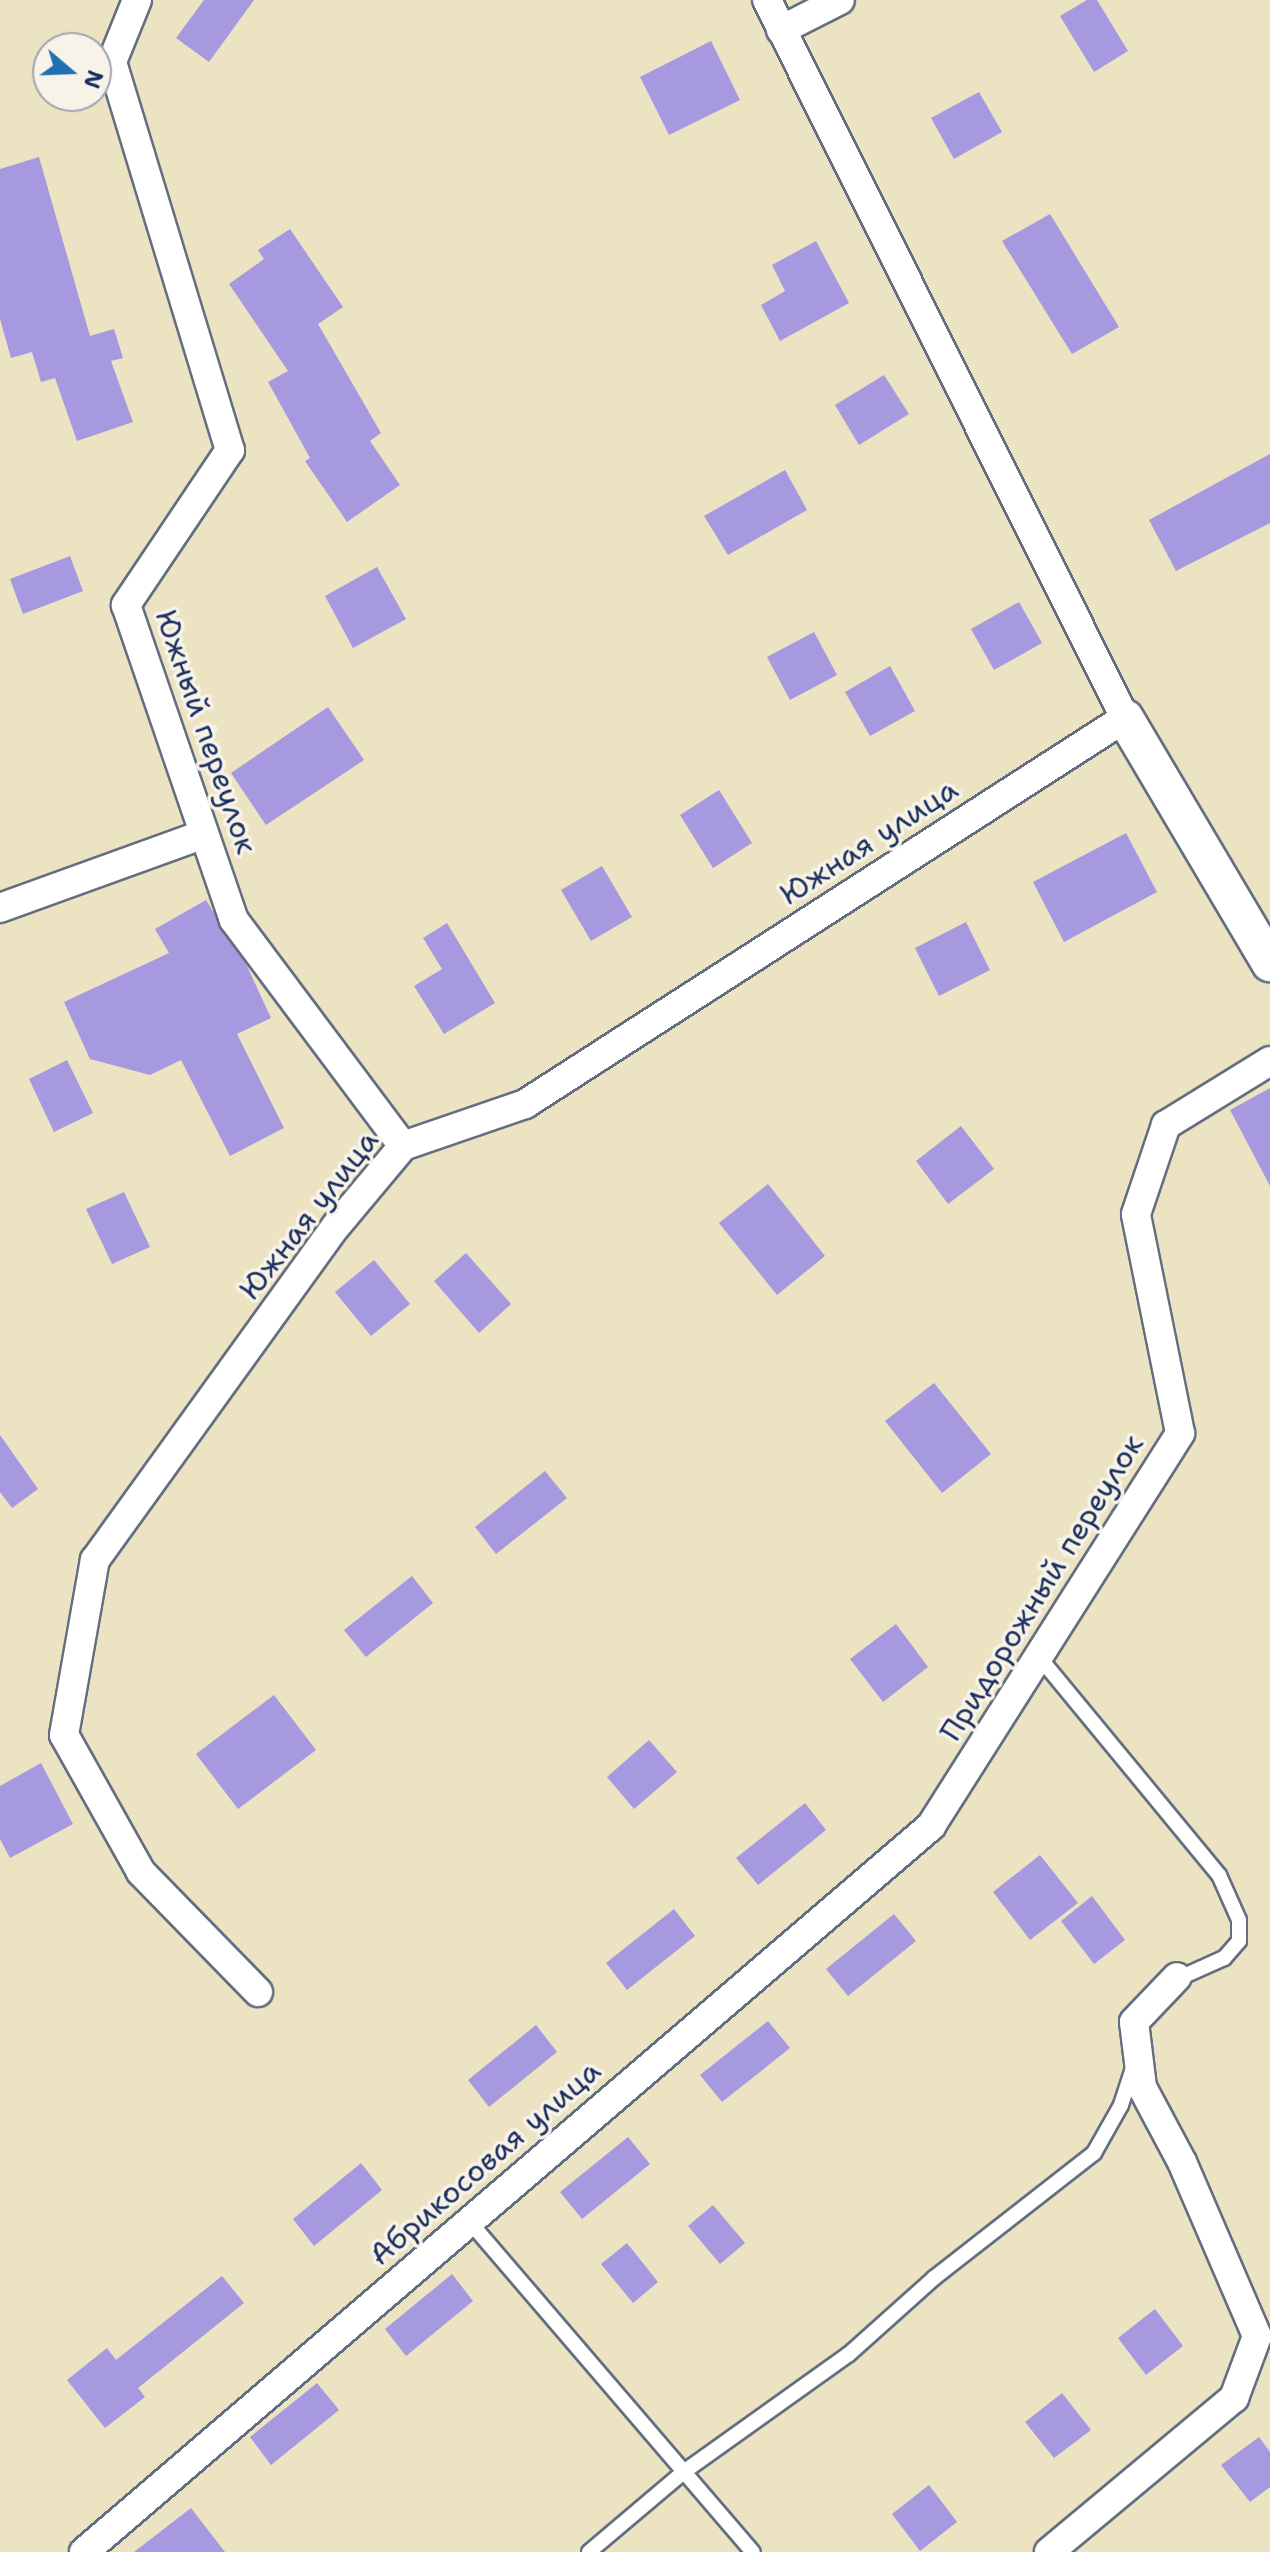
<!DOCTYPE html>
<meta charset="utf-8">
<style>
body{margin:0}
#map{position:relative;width:1270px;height:2552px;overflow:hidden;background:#ebe3c2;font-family:"Shantell Sans",sans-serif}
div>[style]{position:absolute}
.building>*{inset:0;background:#a699e0}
.roads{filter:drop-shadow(2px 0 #646e81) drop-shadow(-2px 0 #646e81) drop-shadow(0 2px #646e81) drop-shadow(0 -2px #646e81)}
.service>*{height:14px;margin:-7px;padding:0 7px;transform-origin:7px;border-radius:7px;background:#fff}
.minor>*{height:28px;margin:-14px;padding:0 14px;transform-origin:14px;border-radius:14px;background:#fff}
.tertiary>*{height:36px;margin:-18px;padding:0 18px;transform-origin:18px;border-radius:18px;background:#fff}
span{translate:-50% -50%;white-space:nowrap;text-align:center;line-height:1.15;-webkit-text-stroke:7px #f7f3e8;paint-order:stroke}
.street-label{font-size:30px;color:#1b2f5e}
.north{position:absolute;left:32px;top:32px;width:80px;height:80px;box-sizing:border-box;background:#f7f3e8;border:2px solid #9fa5b1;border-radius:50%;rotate:109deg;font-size:22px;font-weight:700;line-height:32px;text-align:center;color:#1b2f5e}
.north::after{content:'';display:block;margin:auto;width:28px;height:36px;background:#1f6fb2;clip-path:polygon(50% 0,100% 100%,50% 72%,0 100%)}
</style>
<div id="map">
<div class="building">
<i style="clip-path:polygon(204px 0,254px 0,209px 62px,176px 38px)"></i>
<i style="clip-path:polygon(1087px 0,1097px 0,1128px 51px,1094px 72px,1060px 16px)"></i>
<i style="clip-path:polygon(711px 41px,740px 100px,669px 135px,640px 77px)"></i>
<i style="clip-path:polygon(979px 92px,1002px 132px,954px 159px,931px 118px)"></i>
<i style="clip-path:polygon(39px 157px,90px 336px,114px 329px,123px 358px,111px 361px,133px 422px,77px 441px,55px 378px,41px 382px,32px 352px,11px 358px,0 319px,0 169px)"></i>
<i style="clip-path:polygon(1050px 214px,1119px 327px,1072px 354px,1002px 241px)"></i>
<i style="clip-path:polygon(290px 229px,343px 307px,318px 324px,381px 433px,370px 441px,400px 485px,347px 522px,305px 461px,310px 458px,268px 382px,288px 371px,229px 284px,264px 259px,258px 250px)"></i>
<i style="clip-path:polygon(816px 241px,849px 303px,780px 341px,761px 305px,785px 291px,772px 265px)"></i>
<i style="clip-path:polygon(884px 375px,909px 414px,859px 445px,835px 405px)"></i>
<i style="clip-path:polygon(1270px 454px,1270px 523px,1176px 571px,1149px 520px)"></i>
<i style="clip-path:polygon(785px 470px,807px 510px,728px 555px,704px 516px)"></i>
<i style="clip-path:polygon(70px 556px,83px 591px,23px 614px,10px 579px)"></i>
<i style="clip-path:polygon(377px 567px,406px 619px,353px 648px,325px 596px)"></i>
<i style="clip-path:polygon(1019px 602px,1042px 643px,994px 670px,971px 629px)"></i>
<i style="clip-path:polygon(814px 632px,837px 675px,790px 700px,767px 657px)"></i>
<i style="clip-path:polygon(890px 666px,915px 711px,870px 736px,845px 692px)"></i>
<i style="clip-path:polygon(328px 707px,364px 760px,266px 825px,231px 773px)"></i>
<i style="clip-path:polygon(719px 790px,752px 843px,713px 868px,680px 815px)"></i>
<i style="clip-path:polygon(1126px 833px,1157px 892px,1064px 942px,1033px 882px)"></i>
<i style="clip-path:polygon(602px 866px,632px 917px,591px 941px,561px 890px)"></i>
<i style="clip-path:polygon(206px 900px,247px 966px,271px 1018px,237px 1034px,284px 1128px,230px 1156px,181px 1060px,150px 1075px,90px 1059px,64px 1002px,169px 953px,155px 929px)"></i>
<i style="clip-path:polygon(966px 922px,990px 970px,939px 996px,915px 948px)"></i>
<i style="clip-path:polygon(447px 923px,495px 1003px,444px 1034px,414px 986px,442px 969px,423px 938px)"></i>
<i style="clip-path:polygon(67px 1060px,93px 1113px,54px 1132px,29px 1079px)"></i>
<i style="clip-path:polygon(1270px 1088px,1270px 1186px,1230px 1110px)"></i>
<i style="clip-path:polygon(961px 1126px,994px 1169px,948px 1204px,916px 1161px)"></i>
<i style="clip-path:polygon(768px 1184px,825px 1256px,777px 1295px,719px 1223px)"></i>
<i style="clip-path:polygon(124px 1192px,150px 1247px,112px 1264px,86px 1209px)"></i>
<i style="clip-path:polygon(466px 1253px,511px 1304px,479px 1333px,434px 1281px)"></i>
<i style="clip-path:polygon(374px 1260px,410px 1304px,371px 1336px,335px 1292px)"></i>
<i style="clip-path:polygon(934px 1383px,991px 1454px,942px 1493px,885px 1421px)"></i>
<i style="clip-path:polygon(0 1435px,38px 1489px,12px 1508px,0 1492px)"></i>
<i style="clip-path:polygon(545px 1471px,567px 1498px,496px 1554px,475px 1527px)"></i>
<i style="clip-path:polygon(412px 1576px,433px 1603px,366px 1657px,344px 1630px)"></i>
<i style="clip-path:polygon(896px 1624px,928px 1667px,883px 1702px,850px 1659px)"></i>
<i style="clip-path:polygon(274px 1695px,316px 1750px,238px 1809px,196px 1754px)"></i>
<i style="clip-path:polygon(649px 1740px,677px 1772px,634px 1809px,607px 1777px)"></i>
<i style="clip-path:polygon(41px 1763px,73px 1824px,10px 1858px,0 1839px,0 1786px)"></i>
<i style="clip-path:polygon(805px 1803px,826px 1830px,758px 1885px,736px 1858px)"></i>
<i style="clip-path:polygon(1040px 1855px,1078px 1903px,1030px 1940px,993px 1892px)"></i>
<i style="clip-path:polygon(1092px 1896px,1125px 1940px,1094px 1964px,1061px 1921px)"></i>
<i style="clip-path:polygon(674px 1909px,695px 1936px,627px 1990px,606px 1963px)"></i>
<i style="clip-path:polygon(894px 1914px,916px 1941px,848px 1996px,826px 1969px)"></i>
<i style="clip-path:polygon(768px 2021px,790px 2048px,722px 2102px,700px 2075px)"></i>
<i style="clip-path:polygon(536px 2025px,557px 2052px,489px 2107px,468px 2080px)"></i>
<i style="clip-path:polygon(628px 2137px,650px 2164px,582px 2219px,560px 2192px)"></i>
<i style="clip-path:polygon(361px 2163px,382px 2190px,314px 2246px,293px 2219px)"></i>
<i style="clip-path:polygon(713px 2205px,745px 2243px,720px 2264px,688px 2226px)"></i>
<i style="clip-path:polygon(627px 2243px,658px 2282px,633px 2303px,601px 2264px)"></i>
<i style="clip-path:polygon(452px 2274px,473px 2301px,406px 2356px,385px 2329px)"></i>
<i style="clip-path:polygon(222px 2276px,244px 2303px,138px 2388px,145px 2397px,105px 2428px,67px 2380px,107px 2348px,116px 2360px)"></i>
<i style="clip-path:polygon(1155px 2309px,1183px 2346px,1146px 2375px,1118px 2338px)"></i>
<i style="clip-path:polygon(317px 2383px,339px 2410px,271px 2465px,250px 2437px)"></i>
<i style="clip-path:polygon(1062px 2393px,1091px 2430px,1054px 2458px,1025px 2422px)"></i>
<i style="clip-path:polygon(1259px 2437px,1270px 2452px,1270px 2487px,1250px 2502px,1221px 2465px)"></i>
<i style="clip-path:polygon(929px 2485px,957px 2522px,920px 2551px,892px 2514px)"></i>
<i style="clip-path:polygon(191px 2508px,225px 2552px,134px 2552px)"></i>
</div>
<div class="roads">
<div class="service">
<i style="left:1040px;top:1658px;width:281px;rotate:50.5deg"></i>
<i style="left:1219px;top:1875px;width:49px;rotate:66deg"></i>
<i style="left:1239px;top:1920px;width:21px;rotate:90deg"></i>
<i style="left:1239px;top:1941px;width:23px;rotate:131deg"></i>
<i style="left:1224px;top:1958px;width:54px;rotate:155.8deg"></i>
<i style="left:469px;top:2221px;width:436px;rotate:49.4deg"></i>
<i style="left:589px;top:2552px;width:126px;rotate:-40.2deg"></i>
<i style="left:685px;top:2471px;width:201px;rotate:-35.5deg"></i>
<i style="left:849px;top:2354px;width:114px;rotate:-41.8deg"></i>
<i style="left:934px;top:2278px;width:203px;rotate:-38deg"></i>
<i style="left:1094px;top:2153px;width:55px;rotate:-60.6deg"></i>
<i style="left:1121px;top:2105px;width:40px;rotate:-72deg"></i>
</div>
<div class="minor">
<i style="left:137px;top:0;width:67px;rotate:112deg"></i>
<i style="left:112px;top:62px;width:406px;rotate:73.1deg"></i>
<i style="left:230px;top:450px;width:187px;rotate:123.9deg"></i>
<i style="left:126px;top:605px;width:333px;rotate:71.1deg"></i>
<i style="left:234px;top:920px;width:282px;rotate:53.2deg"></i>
<i style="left:781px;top:30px;width:66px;rotate:-27deg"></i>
<i style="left:0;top:908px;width:217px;rotate:-19.9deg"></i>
<i style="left:258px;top:1992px;width:168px;rotate:-134.3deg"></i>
<i style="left:141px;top:1872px;width:157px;rotate:-119.3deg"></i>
<i style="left:64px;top:1735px;width:178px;rotate:-80deg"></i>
<i style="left:95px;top:1560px;width:413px;rotate:-54.2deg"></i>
<i style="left:337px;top:1225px;width:103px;rotate:-50.1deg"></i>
<i style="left:403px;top:1146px;width:129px;rotate:-19deg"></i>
<i style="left:525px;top:1104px;width:713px;rotate:-32.75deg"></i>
<i style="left:1125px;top:718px;width:802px;rotate:-116.5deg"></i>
<i style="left:84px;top:2552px;width:1116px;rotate:-40.6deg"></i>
<i style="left:931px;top:1826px;width:465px;rotate:-57.6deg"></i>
<i style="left:1180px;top:1433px;width:223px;rotate:-101.4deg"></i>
<i style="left:1136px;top:1214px;width:94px;rotate:-71.4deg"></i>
<i style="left:1166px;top:1125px;width:122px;rotate:-31.6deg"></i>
<i style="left:1049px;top:2552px;width:241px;rotate:-39.8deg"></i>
<i style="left:1234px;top:2398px;width:66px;rotate:-69.6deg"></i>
<i style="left:1257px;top:2336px;width:189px;rotate:-113.3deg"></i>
<i style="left:1182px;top:2162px;width:85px;rotate:-118.1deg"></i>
<i style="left:1142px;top:2087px;width:65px;rotate:-97deg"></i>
<i style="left:1134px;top:2022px;width:62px;rotate:-46.3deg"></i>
</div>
<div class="tertiary">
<i style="left:1125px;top:718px;width:285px;rotate:59.4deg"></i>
</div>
</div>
<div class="street-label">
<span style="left:206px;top:732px;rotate:71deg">Южный переулок</span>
<span style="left:869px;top:842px;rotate:-33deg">Южная улица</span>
<span style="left:309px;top:1215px;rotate:-52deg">Южная улица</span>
<span style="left:1042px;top:1588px;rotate:-58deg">Придорожный переулок</span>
<span style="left:485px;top:2163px;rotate:-41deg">Абрикосовая улица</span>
</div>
<div class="north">N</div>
</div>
